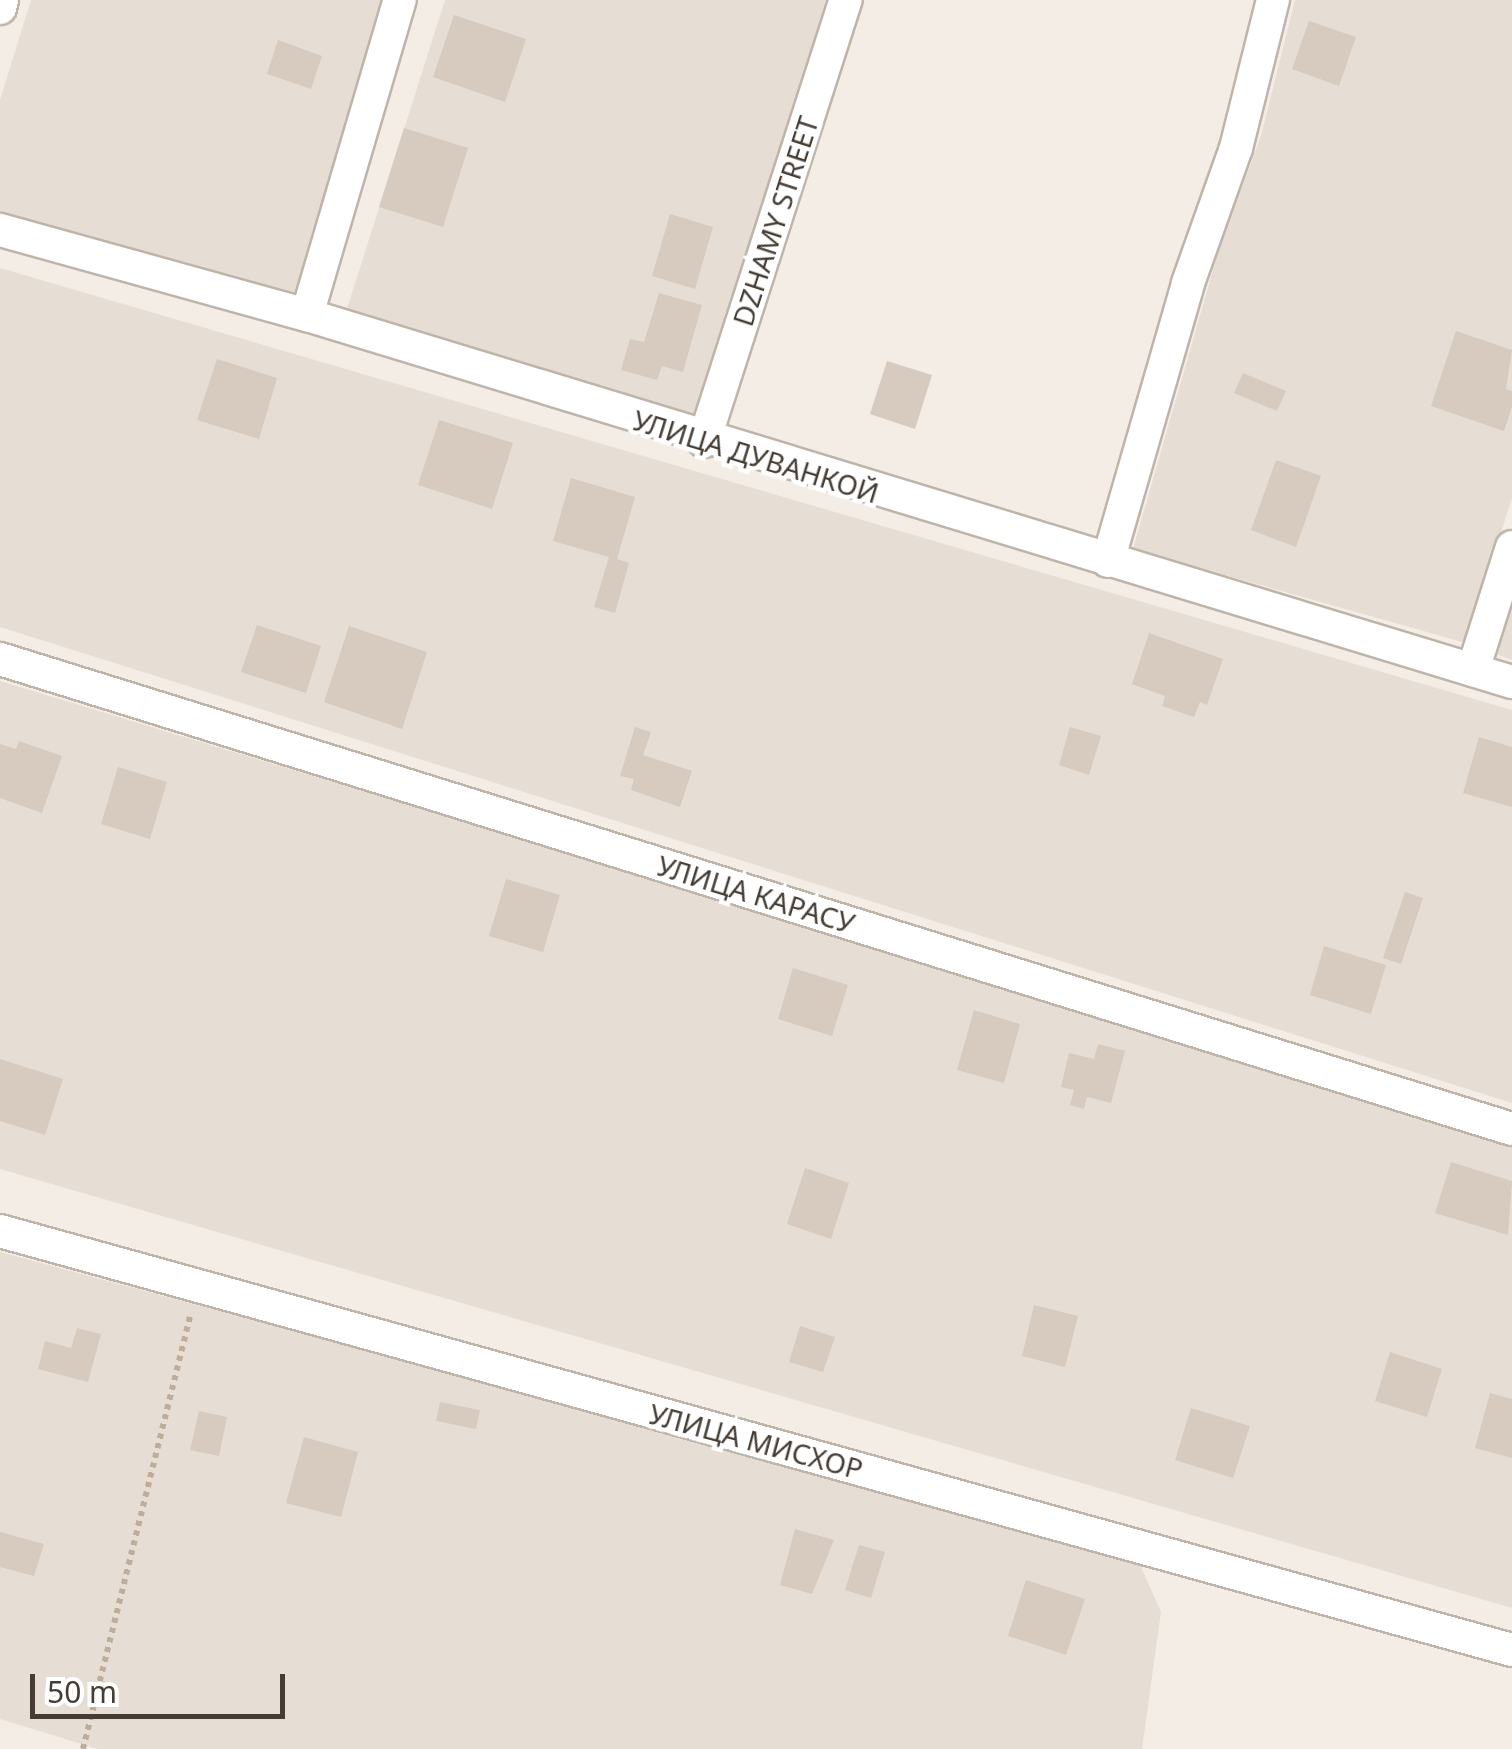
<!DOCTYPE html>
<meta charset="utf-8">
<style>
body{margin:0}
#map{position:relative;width:1512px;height:1749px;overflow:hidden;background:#f3ede6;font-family:"Noto Sans",sans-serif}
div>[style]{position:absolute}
.residential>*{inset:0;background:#e6ded4}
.building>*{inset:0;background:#d7cabf}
.path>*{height:6px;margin-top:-3px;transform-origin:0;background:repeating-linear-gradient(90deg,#bfad9a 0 5px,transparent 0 10px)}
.roads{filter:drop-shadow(2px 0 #beb4a9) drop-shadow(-2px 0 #beb4a9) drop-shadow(0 2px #beb4a9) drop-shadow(0 -2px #beb4a9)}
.street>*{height:32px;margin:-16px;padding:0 16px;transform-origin:16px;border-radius:16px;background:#fff}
span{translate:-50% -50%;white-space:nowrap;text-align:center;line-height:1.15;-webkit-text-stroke:9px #fff;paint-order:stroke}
.street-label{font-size:28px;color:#453d35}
.scale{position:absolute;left:30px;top:1674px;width:255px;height:45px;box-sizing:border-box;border:5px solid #453d35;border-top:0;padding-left:12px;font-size:30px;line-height:35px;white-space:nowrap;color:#453d35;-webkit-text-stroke:8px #fff;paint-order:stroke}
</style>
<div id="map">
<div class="residential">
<i style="clip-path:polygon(31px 0,405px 0,307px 315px,0 219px,0 100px)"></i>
<i style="clip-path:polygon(445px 0,826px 0,692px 423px,346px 312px)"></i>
<i style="clip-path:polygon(1295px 0,1512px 0,1512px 498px,1466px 643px,1133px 549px,1217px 256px,1261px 136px)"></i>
<i style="clip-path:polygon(0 268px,1512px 710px,1512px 1103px,0 627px)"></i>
<i style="clip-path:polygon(1512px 593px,1512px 660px,1493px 653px)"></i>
<i style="clip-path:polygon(0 681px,1512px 1140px,1512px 1608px,0 1169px)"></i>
<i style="clip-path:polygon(0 1252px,1137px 1558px,1161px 1612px,1142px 1749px,98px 1749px,0 1719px)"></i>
</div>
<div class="building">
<i style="clip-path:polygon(454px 15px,526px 39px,505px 102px,433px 77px)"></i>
<i style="clip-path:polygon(1309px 21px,1356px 37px,1339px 86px,1292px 69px)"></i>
<i style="clip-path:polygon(278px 40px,322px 56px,311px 89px,267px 74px)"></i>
<i style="clip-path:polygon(404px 128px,468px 148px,443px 227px,379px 207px)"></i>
<i style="clip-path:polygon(670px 214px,713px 227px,695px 289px,652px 276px)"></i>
<i style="clip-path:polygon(659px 293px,702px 305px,683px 372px,662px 366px,657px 380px,621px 370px,630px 339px,644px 342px)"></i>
<i style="clip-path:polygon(1456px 331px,1512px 350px,1506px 389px,1512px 391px,1512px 407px,1504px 431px,1431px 406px)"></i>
<i style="clip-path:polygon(217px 359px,277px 378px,259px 439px,197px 420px)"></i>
<i style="clip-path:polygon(887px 361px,932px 375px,915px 429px,870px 414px)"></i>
<i style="clip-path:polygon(1243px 373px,1286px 391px,1277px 411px,1234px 393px)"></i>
<i style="clip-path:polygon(439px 420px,513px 443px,492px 509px,418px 485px)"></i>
<i style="clip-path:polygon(1276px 460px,1321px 476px,1296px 547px,1251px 530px)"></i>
<i style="clip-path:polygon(571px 478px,635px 497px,617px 559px,629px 563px,615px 613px,594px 607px,609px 557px,553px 541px)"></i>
<i style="clip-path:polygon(257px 625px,321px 646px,306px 693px,241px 672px)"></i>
<i style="clip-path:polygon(349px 626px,427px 652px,402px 729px,324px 702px)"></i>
<i style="clip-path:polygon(1149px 633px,1223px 659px,1207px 705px,1200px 702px,1194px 717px,1162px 706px,1165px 696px,1132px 684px)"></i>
<i style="clip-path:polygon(635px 727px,651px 732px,643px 755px,692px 771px,680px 807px,631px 790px,634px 779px,620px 776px)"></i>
<i style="clip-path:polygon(1070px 727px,1101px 736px,1089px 775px,1059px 765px)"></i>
<i style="clip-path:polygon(1479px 737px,1512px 747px,1512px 807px,1463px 793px)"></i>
<i style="clip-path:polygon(19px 741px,62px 756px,42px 813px,0 798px,0 744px,16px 749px)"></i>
<i style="clip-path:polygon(118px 767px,167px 782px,150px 839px,101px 824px)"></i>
<i style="clip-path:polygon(506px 879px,560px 895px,543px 952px,489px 936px)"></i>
<i style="clip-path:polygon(1405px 892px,1423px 898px,1401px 964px,1383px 958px)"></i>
<i style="clip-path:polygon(1324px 946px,1386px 965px,1371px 1014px,1310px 995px)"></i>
<i style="clip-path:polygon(793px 968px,848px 985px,832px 1036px,778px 1019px)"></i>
<i style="clip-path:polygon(974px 1010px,1020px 1024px,1004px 1083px,957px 1070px)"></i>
<i style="clip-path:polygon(1098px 1044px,1125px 1051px,1111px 1103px,1087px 1097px,1084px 1109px,1070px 1105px,1074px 1090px,1061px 1087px,1069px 1053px,1094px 1059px)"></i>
<i style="clip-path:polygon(0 1059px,63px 1079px,45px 1135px,0 1121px)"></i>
<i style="clip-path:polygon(1451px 1162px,1512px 1181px,1508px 1235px,1435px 1213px)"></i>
<i style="clip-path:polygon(805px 1168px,849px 1183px,831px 1239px,787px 1224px)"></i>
<i style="clip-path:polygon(1034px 1305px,1078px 1316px,1065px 1367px,1022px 1356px)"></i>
<i style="clip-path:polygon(800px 1326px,835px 1337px,823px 1372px,789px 1362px)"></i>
<i style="clip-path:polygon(77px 1328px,101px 1334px,88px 1382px,38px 1369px,45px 1341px,71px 1348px)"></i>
<i style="clip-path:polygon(1390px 1352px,1442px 1369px,1427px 1417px,1375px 1401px)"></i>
<i style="clip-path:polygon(1490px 1393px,1512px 1399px,1512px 1458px,1475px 1448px)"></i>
<i style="clip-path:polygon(440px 1402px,480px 1410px,476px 1429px,436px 1421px)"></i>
<i style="clip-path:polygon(1191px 1408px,1250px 1426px,1233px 1478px,1175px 1460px)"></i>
<i style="clip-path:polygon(199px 1411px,227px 1417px,219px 1456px,190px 1450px)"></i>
<i style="clip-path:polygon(304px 1437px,358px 1452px,341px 1517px,286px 1503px)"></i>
<i style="clip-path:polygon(795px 1529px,834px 1540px,812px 1594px,780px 1585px)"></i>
<i style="clip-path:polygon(0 1532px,44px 1544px,34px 1576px,0 1567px)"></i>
<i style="clip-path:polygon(859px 1545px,885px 1552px,871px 1598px,845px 1590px)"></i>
<i style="clip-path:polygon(1026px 1580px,1085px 1599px,1066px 1655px,1008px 1636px)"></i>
</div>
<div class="path">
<i style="left:83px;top:1749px;width:446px;rotate:-76.1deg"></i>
</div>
<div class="roads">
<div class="street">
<i style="left:0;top:8px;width:8px;rotate:-76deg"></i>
<i style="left:0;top:230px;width:319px;rotate:15.5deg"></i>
<i style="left:307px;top:315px;width:1260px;rotate:16.94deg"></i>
<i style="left:307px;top:315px;width:328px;rotate:-73.6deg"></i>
<i style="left:704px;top:441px;width:463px;rotate:-72.2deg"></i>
<i style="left:1108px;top:561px;width:289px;rotate:-73.9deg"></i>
<i style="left:1188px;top:283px;width:143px;rotate:-70.4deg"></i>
<i style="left:1236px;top:148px;width:153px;rotate:-76deg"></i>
<i style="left:0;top:659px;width:1583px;rotate:17.27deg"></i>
<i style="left:1473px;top:670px;width:129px;rotate:-72.4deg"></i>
<i style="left:0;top:1231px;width:1569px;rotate:15.49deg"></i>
</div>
</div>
<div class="street-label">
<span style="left:775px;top:221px;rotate:-72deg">DZHAMY STREET</span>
<span style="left:756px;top:456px;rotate:17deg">УЛИЦА ДУВАНКОЙ</span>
<span style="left:756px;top:894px;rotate:17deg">УЛИЦА КАРАСУ</span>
<span style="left:756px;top:1441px;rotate:15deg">УЛИЦА МИСХОР</span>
</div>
<div class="scale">50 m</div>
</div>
